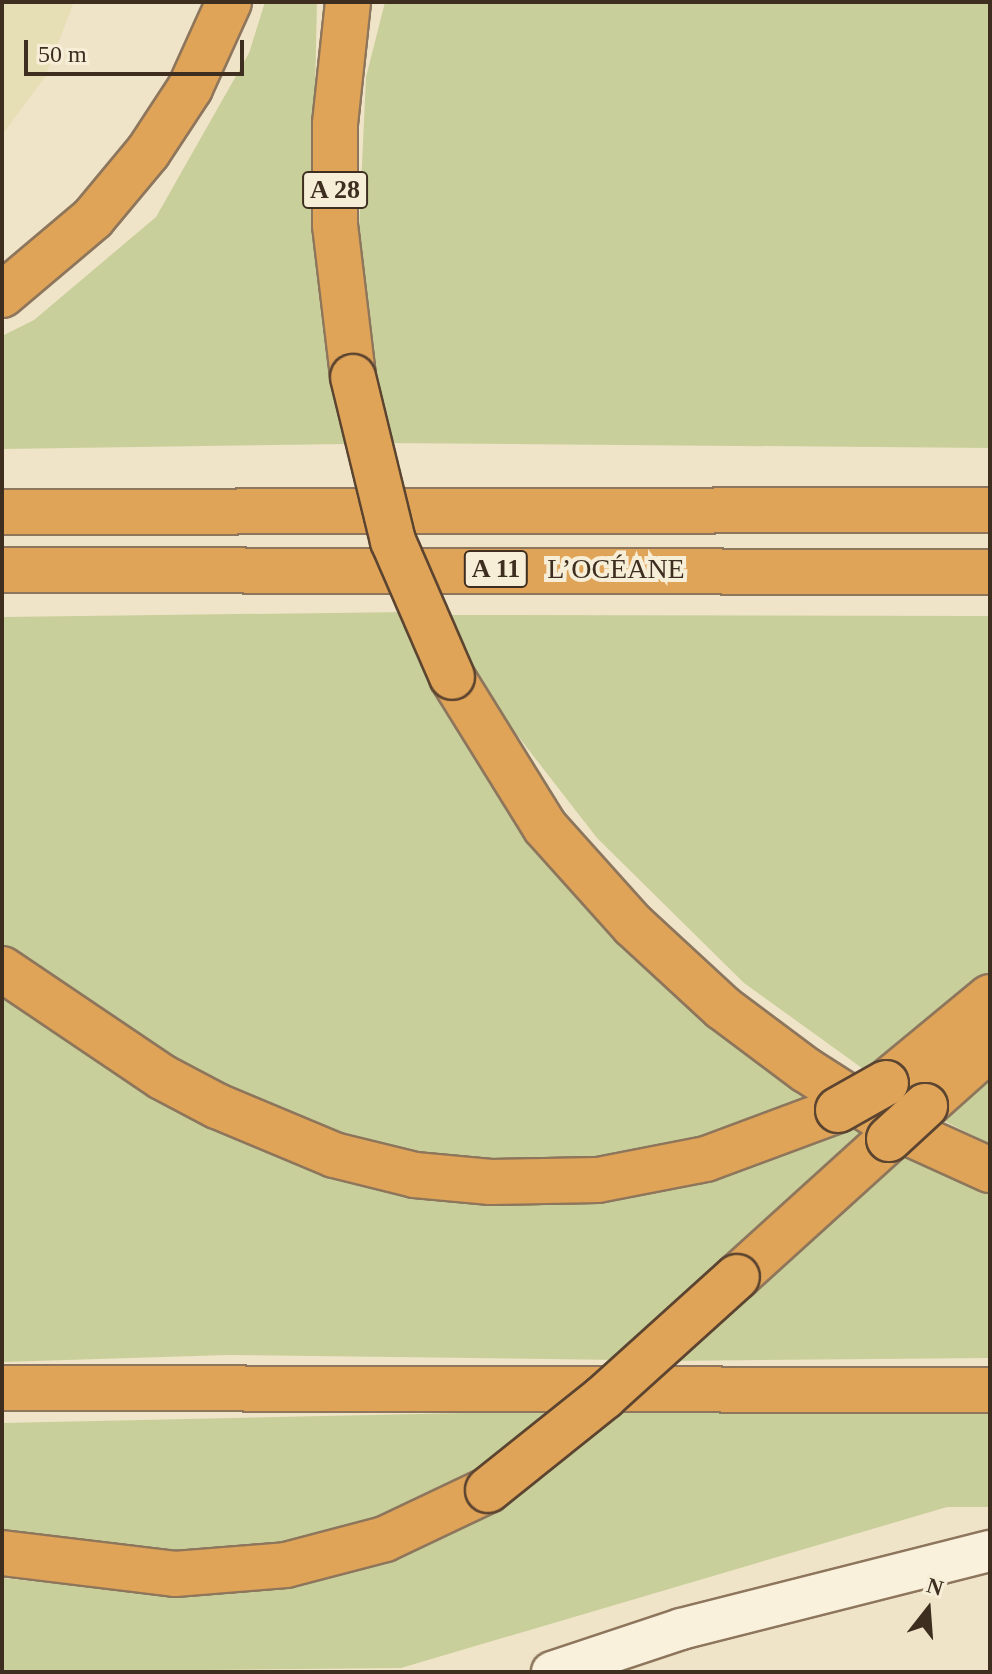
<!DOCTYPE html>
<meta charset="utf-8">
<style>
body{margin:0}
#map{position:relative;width:992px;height:1674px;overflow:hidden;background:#f0e4c8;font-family:"Times New Roman",serif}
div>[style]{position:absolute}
.farmland>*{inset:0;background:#e6deb5}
.green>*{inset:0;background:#c9cf9b}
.roads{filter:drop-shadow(2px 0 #8d765c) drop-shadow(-2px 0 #8d765c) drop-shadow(0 2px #8d765c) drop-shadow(0 -2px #8d765c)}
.minor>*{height:40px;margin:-20px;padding:0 20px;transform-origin:20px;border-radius:20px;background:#faf1dc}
.highway>*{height:44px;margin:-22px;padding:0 22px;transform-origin:22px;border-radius:22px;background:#e0a458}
.bridges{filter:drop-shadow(2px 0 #5b4430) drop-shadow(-2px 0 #5b4430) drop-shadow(0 2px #5b4430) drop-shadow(0 -2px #5b4430)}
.highway-bridge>*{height:44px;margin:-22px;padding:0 22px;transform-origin:22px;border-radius:22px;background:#e0a458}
span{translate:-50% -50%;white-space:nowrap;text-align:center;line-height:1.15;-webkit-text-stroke:8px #f7eed8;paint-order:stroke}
.shield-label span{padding:2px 6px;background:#f7eed8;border:2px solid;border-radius:6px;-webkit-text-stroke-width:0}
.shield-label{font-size:26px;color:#3d2e20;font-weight:700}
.street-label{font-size:28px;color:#3d2e20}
.frame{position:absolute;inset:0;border:4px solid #3d2e20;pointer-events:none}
.north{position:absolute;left:888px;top:1570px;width:80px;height:80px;-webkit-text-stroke:6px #f7eed8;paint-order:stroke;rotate:17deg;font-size:22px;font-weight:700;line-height:32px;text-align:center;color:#3d2e20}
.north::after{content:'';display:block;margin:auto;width:28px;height:36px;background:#3d2e20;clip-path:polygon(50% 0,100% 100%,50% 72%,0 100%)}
.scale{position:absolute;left:24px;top:40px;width:220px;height:36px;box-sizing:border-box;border:4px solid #3d2e20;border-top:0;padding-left:10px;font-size:24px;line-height:28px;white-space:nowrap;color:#3d2e20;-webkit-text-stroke:6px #f7eed8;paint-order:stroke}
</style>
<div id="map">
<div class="farmland">
<i style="clip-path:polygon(2px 2px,74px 2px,45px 77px,2px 135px)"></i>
</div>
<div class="green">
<i style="clip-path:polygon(265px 2px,317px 2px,314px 137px,326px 339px,348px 444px,2px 449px,2px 336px,34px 320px,156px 217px,249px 53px)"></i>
<i style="clip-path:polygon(385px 2px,990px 2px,990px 448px,383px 443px,369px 377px,359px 230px,366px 77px)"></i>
<i style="clip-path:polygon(406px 612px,434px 676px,817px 1098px,752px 1128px,586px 1167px,406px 1160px,252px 1111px,2px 958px,2px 617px)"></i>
<i style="clip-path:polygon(444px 615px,990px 616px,990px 977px,866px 1071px,744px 983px,597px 838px,472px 677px)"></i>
<i style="clip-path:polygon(2px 994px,209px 1125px,292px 1163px,384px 1187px,464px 1197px,852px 1117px,876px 1131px,621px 1360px,227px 1355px,2px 1362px)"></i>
<i style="clip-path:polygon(990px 1072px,990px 1144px,940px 1119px)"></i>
<i style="clip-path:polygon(907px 1149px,990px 1187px,990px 1358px,668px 1361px)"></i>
<i style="clip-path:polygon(619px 1405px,990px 1410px,990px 1507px,947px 1507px,401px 1668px,2px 1672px,2px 1578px,111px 1589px,228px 1589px)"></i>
<i style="clip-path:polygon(561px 1411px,471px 1482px,411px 1515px,211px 1561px,2px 1536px,2px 1423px)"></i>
</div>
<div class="roads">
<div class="minor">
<i style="left:552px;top:1672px;width:136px;rotate:-18.4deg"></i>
<i style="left:681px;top:1629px;width:319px;rotate:-14.2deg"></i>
</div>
<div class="highway">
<i style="left:348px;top:2px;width:123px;rotate:96.1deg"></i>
<i style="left:335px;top:124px;width:101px;rotate:90deg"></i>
<i style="left:335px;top:225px;width:153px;rotate:83.2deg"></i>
<i style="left:2px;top:295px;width:119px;rotate:-40.2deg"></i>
<i style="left:93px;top:218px;width:86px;rotate:-50.2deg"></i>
<i style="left:148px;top:152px;width:77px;rotate:-56.7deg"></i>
<i style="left:190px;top:88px;width:94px;rotate:-65.6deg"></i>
<i style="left:2px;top:512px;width:988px;rotate:-0.12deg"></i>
<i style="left:2px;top:570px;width:988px;rotate:0.12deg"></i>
<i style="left:452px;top:677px;width:176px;rotate:58.2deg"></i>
<i style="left:545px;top:827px;width:132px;rotate:48.1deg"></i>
<i style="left:633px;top:925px;width:122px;rotate:42.7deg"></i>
<i style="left:723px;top:1008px;width:104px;rotate:36.8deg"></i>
<i style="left:806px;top:1070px;width:106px;rotate:32.6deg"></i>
<i style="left:895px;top:1127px;width:104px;rotate:24.4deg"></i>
<i style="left:2px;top:969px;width:193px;rotate:34deg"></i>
<i style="left:162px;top:1077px;width:62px;rotate:27.8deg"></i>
<i style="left:217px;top:1106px;width:127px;rotate:22.7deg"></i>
<i style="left:334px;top:1155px;width:83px;rotate:13.9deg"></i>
<i style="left:415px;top:1175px;width:76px;rotate:5.3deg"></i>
<i style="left:491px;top:1182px;width:107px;rotate:-1.1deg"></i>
<i style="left:598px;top:1180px;width:110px;rotate:-11deg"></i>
<i style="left:706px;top:1159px;width:141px;rotate:-20.4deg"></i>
<i style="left:886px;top:1083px;width:135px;rotate:-39.6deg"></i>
<i style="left:925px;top:1106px;width:87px;rotate:-41.7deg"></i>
<i style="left:737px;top:1277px;width:205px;rotate:-42.2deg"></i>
<i style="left:2px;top:1388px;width:988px;rotate:0.12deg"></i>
<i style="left:2px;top:1553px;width:174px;rotate:6.9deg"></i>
<i style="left:175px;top:1574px;width:111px;rotate:-4.6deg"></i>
<i style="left:286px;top:1565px;width:102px;rotate:-14.7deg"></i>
<i style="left:385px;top:1539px;width:114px;rotate:-25.4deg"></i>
</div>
</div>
<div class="bridges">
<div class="highway-bridge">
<i style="left:353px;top:377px;width:169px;rotate:76.3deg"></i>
<i style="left:393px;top:541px;width:148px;rotate:66.5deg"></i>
<i style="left:838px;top:1110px;width:55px;rotate:-29.4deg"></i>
<i style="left:889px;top:1139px;width:49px;rotate:-42.5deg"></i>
<i style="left:488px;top:1490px;width:149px;rotate:-38.7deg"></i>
<i style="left:604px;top:1397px;width:179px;rotate:-42.1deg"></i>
</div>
</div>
<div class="shield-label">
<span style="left:335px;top:190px">A 28</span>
<span style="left:496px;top:569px">A 11</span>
</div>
<div class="street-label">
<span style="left:616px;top:569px">L’OCÉANE</span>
</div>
<div class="frame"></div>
<div class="north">N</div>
<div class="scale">50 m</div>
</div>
